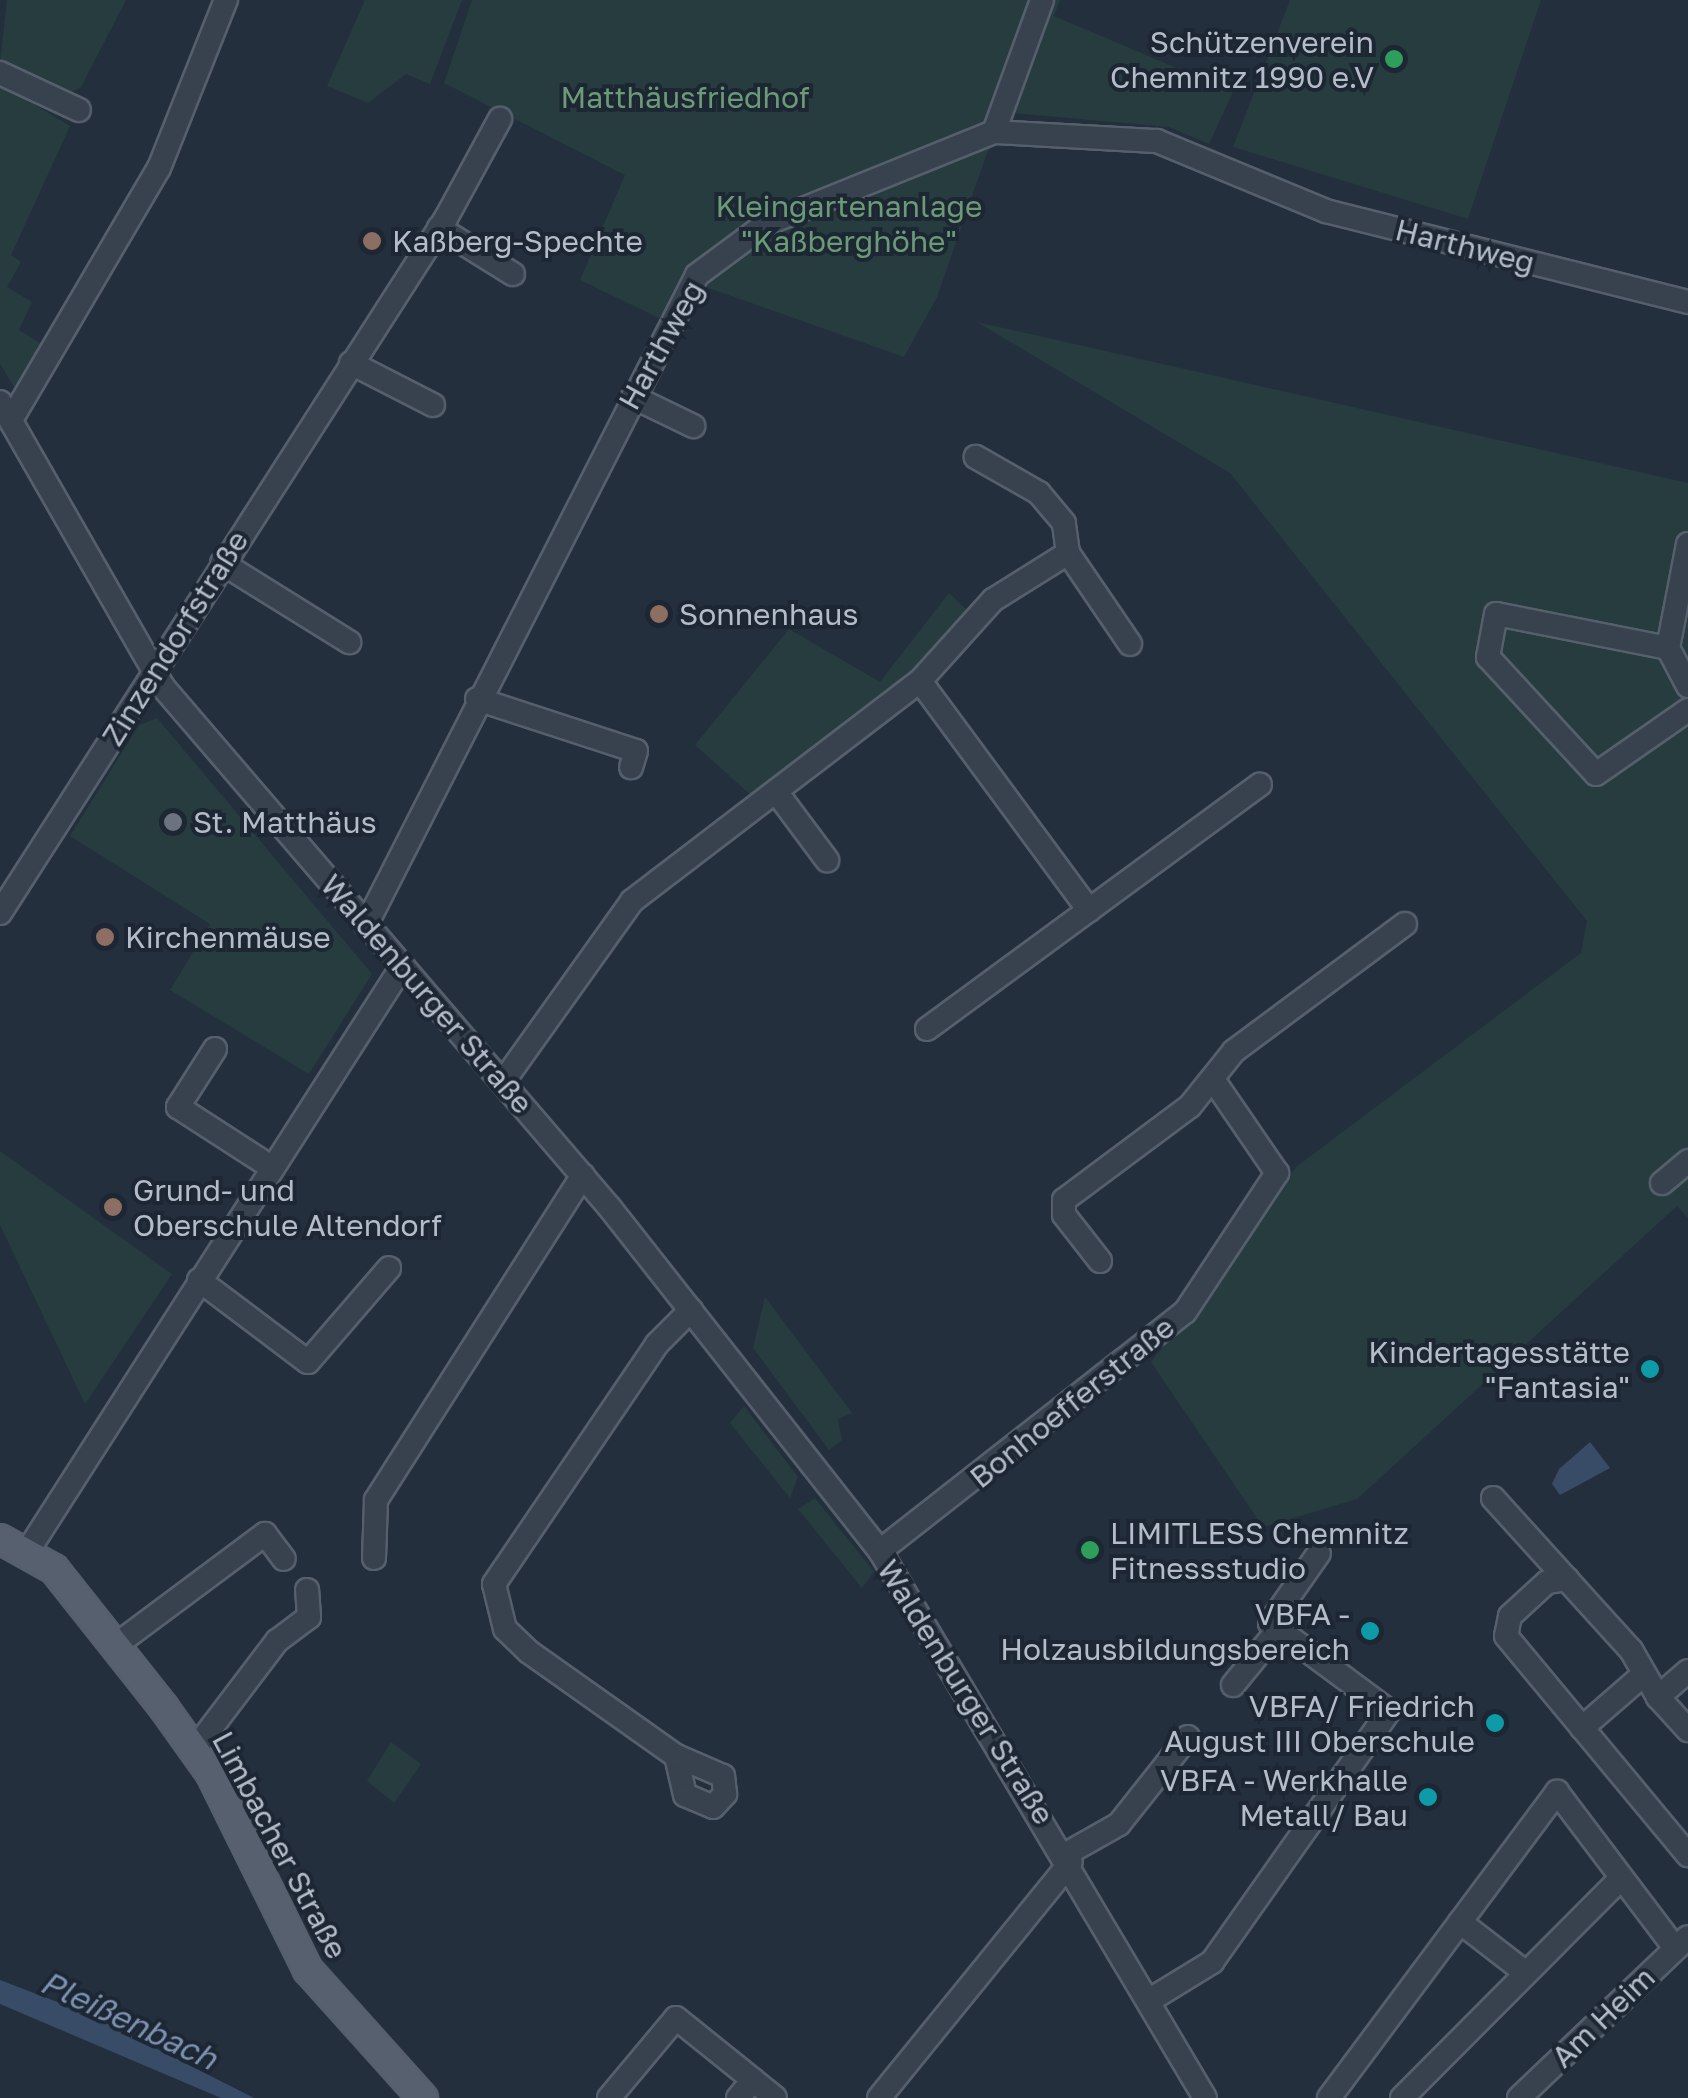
<!DOCTYPE html>
<meta charset="utf-8">
<style>
body{margin:0}
#map{position:relative;width:1688px;height:2098px;overflow:hidden;background:#242f3e;font-family:"Golos Text",sans-serif}
div>[style]{position:absolute}
.green>*{inset:0;background:#263c3f}
.water>*{inset:0;background:#394c67}
.roads{filter:drop-shadow(2px 0 #565f6c) drop-shadow(-2px 0 #565f6c) drop-shadow(0 2px #565f6c) drop-shadow(0 -2px #565f6c)}
.minor>*{height:22px;margin:-11px;padding:0 11px;transform-origin:11px;border-radius:11px;background:#38414e}
.major>*{height:28px;margin:-14px;padding:0 14px;transform-origin:14px;border-radius:14px;background:#56606e}
.dots>*{width:28px;height:28px;translate:-50% -50%;box-sizing:border-box;border:5px solid #1d2633;border-radius:50%}
span{translate:-50% -50%;white-space:nowrap;text-align:center;line-height:1.15;-webkit-text-stroke:8px #1d2633;paint-order:stroke}
.poi-label{font-size:30px;color:#b4bcc9}
.right{translate:-100% -50%;text-align:right}
.left{translate:0 -50%;text-align:left}
.park-label{font-size:30px;color:#6b9a76}
.street-label{font-size:30px;color:#b4bcc9}
.water-label{font-size:32px;color:#7c92b1;font-style:italic}
</style>
<div id="map">
<div class="green">
<i style="clip-path:polygon(7px 0,126px 0,81px 87px,57px 99px,0 62px)"></i>
<i style="clip-path:polygon(365px 0,462px 0,430px 84px,406px 74px,368px 103px,327px 86px)"></i>
<i style="clip-path:polygon(472px 0,1060px 0,1054px 16px,1233px 92px,1209px 144px,1169px 127px,1014px 113px,987px 153px,937px 297px,904px 357px,686px 280px,659px 318px,580px 280px,625px 175px,444px 83px)"></i>
<i style="clip-path:polygon(1290px 0,1541px 0,1468px 219px,1233px 147px)"></i>
<i style="clip-path:polygon(0 84px,70px 126px,11px 255px,21px 262px,7px 287px,32px 302px,19px 330px,50px 349px,19px 395px,0 364px)"></i>
<i style="clip-path:polygon(977px 322px,1688px 483px,1688px 1218px,1677px 1206px,1357px 1499px,1263px 1527px,1151px 1362px,1296px 1167px,1581px 953px,1587px 921px,1230px 473px)"></i>
<i style="clip-path:polygon(949px 593px,967px 610px,943px 648px,753px 797px,695px 745px,789px 629px,880px 682px)"></i>
<i style="clip-path:polygon(157px 718px,372px 974px,309px 1074px,170px 990px,210px 924px,70px 836px,139px 725px)"></i>
<i style="clip-path:polygon(0 1151px,172px 1274px,85px 1404px,0 1225px)"></i>
<i style="clip-path:polygon(765px 1297px,852px 1413px,838px 1419px,842px 1440px,829px 1450px,753px 1348px)"></i>
<i style="clip-path:polygon(744px 1406px,798px 1477px,790px 1498px,730px 1423px)"></i>
<i style="clip-path:polygon(815px 1498px,874px 1572px,862px 1588px,798px 1509px)"></i>
<i style="clip-path:polygon(391px 1742px,421px 1764px,394px 1803px,367px 1781px)"></i>
</div>
<div class="water">
<i style="clip-path:polygon(1590px 1442px,1610px 1468px,1560px 1495px,1552px 1484px,1559px 1469px)"></i>
<i style="clip-path:polygon(0 1980px,86px 2013px,254px 2098px,221px 2098px,0 2004px)"></i>
</div>
<div class="roads">
<div class="minor">
<i style="left:0;top:73px;width:87px;rotate:25.1deg"></i>
<i style="left:994px;top:132px;width:140px;rotate:-70deg"></i>
<i style="left:439px;top:228px;width:87px;rotate:31.9deg"></i>
<i style="left:351px;top:363px;width:92px;rotate:27.1deg"></i>
<i style="left:633px;top:397px;width:67px;rotate:25.8deg"></i>
<i style="left:0;top:402px;width:328px;rotate:60.2deg"></i>
<i style="left:163px;top:687px;width:686px;rotate:49.37deg"></i>
<i style="left:610px;top:1208px;width:437px;rotate:51.8deg"></i>
<i style="left:880px;top:1551px;width:636px;rotate:59.28deg"></i>
<i style="left:11px;top:420px;width:292px;rotate:-59.6deg"></i>
<i style="left:159px;top:168px;width:181px;rotate:-68.3deg"></i>
<i style="left:1688px;top:544px;width:106px;rotate:100.9deg"></i>
<i style="left:1668px;top:648px;width:43px;rotate:62.2deg"></i>
<i style="left:1068px;top:553px;width:110px;rotate:55.7deg"></i>
<i style="left:222px;top:563px;width:150px;rotate:31.9deg"></i>
<i style="left:1668px;top:648px;width:175px;rotate:-168.8deg"></i>
<i style="left:1496px;top:614px;width:44px;rotate:100.5deg"></i>
<i style="left:1488px;top:657px;width:159px;rotate:47.3deg"></i>
<i style="left:1596px;top:774px;width:112px;rotate:-34.8deg"></i>
<i style="left:920px;top:681px;width:285px;rotate:53.6deg"></i>
<i style="left:477px;top:699px;width:167px;rotate:18.1deg"></i>
<i style="left:636px;top:751px;width:17px;rotate:107deg"></i>
<i style="left:777px;top:793px;width:84px;rotate:53.3deg"></i>
<i style="left:0;top:913px;width:826px;rotate:-57.31deg"></i>
<i style="left:446px;top:218px;width:113px;rotate:-61.4deg"></i>
<i style="left:366px;top:925px;width:729px;rotate:-63.01deg"></i>
<i style="left:697px;top:275px;width:86px;rotate:-36.5deg"></i>
<i style="left:766px;top:224px;width:246px;rotate:-22deg"></i>
<i style="left:994px;top:132px;width:163px;rotate:3.2deg"></i>
<i style="left:1157px;top:141px;width:183px;rotate:22.5deg"></i>
<i style="left:1326px;top:211px;width:373px;rotate:14.1deg"></i>
<i style="left:927px;top:1029px;width:413px;rotate:-36.3deg"></i>
<i style="left:215px;top:1049px;width:69px;rotate:122.5deg"></i>
<i style="left:178px;top:1107px;width:111px;rotate:32.8deg"></i>
<i style="left:503px;top:1082px;width:222px;rotate:-54.5deg"></i>
<i style="left:632px;top:901px;width:362px;rotate:-37.4deg"></i>
<i style="left:920px;top:681px;width:109px;rotate:-48deg"></i>
<i style="left:993px;top:600px;width:89px;rotate:-32.1deg"></i>
<i style="left:1068px;top:553px;width:30px;rotate:-98deg"></i>
<i style="left:1064px;top:523px;width:39px;rotate:-130deg"></i>
<i style="left:1039px;top:493px;width:73px;rotate:-150.3deg"></i>
<i style="left:1662px;top:1183px;width:34px;rotate:-40deg"></i>
<i style="left:1100px;top:1261px;width:58px;rotate:-128deg"></i>
<i style="left:1064px;top:1215px;width:15px;rotate:-90deg"></i>
<i style="left:1064px;top:1200px;width:157px;rotate:-36.7deg"></i>
<i style="left:1190px;top:1106px;width:70px;rotate:-51.3deg"></i>
<i style="left:1234px;top:1051px;width:213px;rotate:-36.6deg"></i>
<i style="left:199px;top:1280px;width:136px;rotate:37deg"></i>
<i style="left:308px;top:1362px;width:124px;rotate:-49.2deg"></i>
<i style="left:1493px;top:1498px;width:205px;rotate:47.8deg"></i>
<i style="left:1631px;top:1650px;width:54px;rotate:60.1deg"></i>
<i style="left:29px;top:1549px;width:693px;rotate:-57.36deg"></i>
<i style="left:880px;top:1551px;width:387px;rotate:-38.1deg"></i>
<i style="left:1185px;top:1312px;width:167px;rotate:-56.5deg"></i>
<i style="left:1277px;top:1173px;width:112px;rotate:-124.4deg"></i>
<i style="left:374px;top:1558px;width:58px;rotate:-88deg"></i>
<i style="left:376px;top:1500px;width:385px;rotate:-57.5deg"></i>
<i style="left:1567px;top:1579px;width:20px;rotate:171deg"></i>
<i style="left:1547px;top:1582px;width:50px;rotate:137.4deg"></i>
<i style="left:1510px;top:1616px;width:20px;rotate:101deg"></i>
<i style="left:1506px;top:1636px;width:285px;rotate:50.3deg"></i>
<i style="left:116px;top:1645px;width:186px;rotate:-36.7deg"></i>
<i style="left:265px;top:1534px;width:31px;rotate:53deg"></i>
<i style="left:1688px;top:1671px;width:40px;rotate:139deg"></i>
<i style="left:1658px;top:1697px;width:45px;rotate:47.7deg"></i>
<i style="left:1233px;top:1685px;width:71px;rotate:-50.7deg"></i>
<i style="left:1582px;top:1728px;width:81px;rotate:-41deg"></i>
<i style="left:195px;top:1749px;width:136px;rotate:-52.8deg"></i>
<i style="left:277px;top:1641px;width:40px;rotate:-37deg"></i>
<i style="left:309px;top:1617px;width:27px;rotate:-94deg"></i>
<i style="left:676px;top:1756px;width:40px;rotate:77deg"></i>
<i style="left:685px;top:1795px;width:30px;rotate:23deg"></i>
<i style="left:713px;top:1807px;width:18px;rotate:-47deg"></i>
<i style="left:725px;top:1794px;width:18px;rotate:-96deg"></i>
<i style="left:723px;top:1776px;width:51px;rotate:-156.9deg"></i>
<i style="left:676px;top:1756px;width:180px;rotate:-144.7deg"></i>
<i style="left:529px;top:1652px;width:33px;rotate:-136deg"></i>
<i style="left:505px;top:1629px;width:46px;rotate:-103.7deg"></i>
<i style="left:494px;top:1584px;width:290px;rotate:-55.8deg"></i>
<i style="left:657px;top:1344px;width:48px;rotate:-45deg"></i>
<i style="left:1066px;top:1854px;width:61px;rotate:-29.5deg"></i>
<i style="left:1119px;top:1824px;width:111px;rotate:-51.6deg"></i>
<i style="left:1460px;top:1922px;width:83px;rotate:37.7deg"></i>
<i style="left:1150px;top:2000px;width:73px;rotate:-31.5deg"></i>
<i style="left:1212px;top:1962px;width:307px;rotate:-54.8deg"></i>
<i style="left:1389px;top:1711px;width:148px;rotate:-143.5deg"></i>
<i style="left:1270px;top:1623px;width:85px;rotate:-55deg"></i>
<i style="left:609px;top:2098px;width:104px;rotate:-50.1deg"></i>
<i style="left:676px;top:2018px;width:99px;rotate:38.8deg"></i>
<i style="left:738px;top:2098px;width:23px;rotate:-50deg"></i>
<i style="left:753px;top:2080px;width:28px;rotate:39deg"></i>
<i style="left:879px;top:2098px;width:304px;rotate:-50.9deg"></i>
<i style="left:1329px;top:2098px;width:382px;rotate:-53.3deg"></i>
<i style="left:1557px;top:1792px;width:196px;rotate:52.9deg"></i>
<i style="left:1402px;top:2098px;width:306px;rotate:-45.1deg"></i>
<i style="left:1519px;top:2098px;width:233px;rotate:-43.6deg"></i>
</div>
<div class="major">
<i style="left:0;top:1539px;width:62px;rotate:29.1deg"></i>
<i style="left:54px;top:1569px;width:177px;rotate:51.6deg"></i>
<i style="left:164px;top:1708px;width:81px;rotate:54.5deg"></i>
<i style="left:211px;top:1774px;width:219px;rotate:63.7deg"></i>
<i style="left:308px;top:1970px;width:172px;rotate:48.1deg"></i>
</div>
</div>
<div class="dots">
<i style="left:1394px;top:59px;background:#2e9e5b"></i>
<i style="left:372px;top:241px;background:#8d6e63"></i>
<i style="left:659px;top:614px;background:#8d6e63"></i>
<i style="left:173px;top:822px;background:#6b7280"></i>
<i style="left:105px;top:937px;background:#8d6e63"></i>
<i style="left:113px;top:1207px;background:#8d6e63"></i>
<i style="left:1650px;top:1369px;background:#0f9aa8"></i>
<i style="left:1090px;top:1550px;background:#2e9e5b"></i>
<i style="left:1370px;top:1631px;background:#0f9aa8"></i>
<i style="left:1495px;top:1723px;background:#0f9aa8"></i>
<i style="left:1428px;top:1797px;background:#0f9aa8"></i>
</div>
<div class="poi-label">
<span class="right" style="left:1374px;top:59px">Schützenverein<br>Chemnitz 1990 e.V</span>
<span class="left" style="left:392px;top:241px">Kaßberg-Spechte</span>
<span class="left" style="left:679px;top:614px">Sonnenhaus</span>
<span class="left" style="left:193px;top:822px">St. Matthäus</span>
<span class="left" style="left:125px;top:937px">Kirchenmäuse</span>
<span class="left" style="left:133px;top:1207px">Grund- und<br>Oberschule Altendorf</span>
<span class="right" style="left:1630px;top:1369px">Kindertagesstätte<br>"Fantasia"</span>
<span class="left" style="left:1110px;top:1550px">LIMITLESS Chemnitz<br>Fitnessstudio</span>
<span class="right" style="left:1350px;top:1631px">VBFA -<br>Holzausbildungsbereich</span>
<span class="right" style="left:1475px;top:1723px">VBFA/ Friedrich<br>August III Oberschule</span>
<span class="right" style="left:1408px;top:1797px">VBFA - Werkhalle<br>Metall/ Bau</span>
</div>
<div class="park-label">
<span style="left:685px;top:97px">Matthäusfriedhof</span>
<span style="left:849px;top:223px">Kleingartenanlage<br>"Kaßberghöhe"</span>
</div>
<div class="street-label">
<span style="left:1465px;top:246px;rotate:14deg">Harthweg</span>
<span style="left:661px;top:345px;rotate:-61deg">Harthweg</span>
<span style="left:175px;top:638px;rotate:-58deg">Zinzendorfstraße</span>
<span style="left:427px;top:994px;rotate:49deg">Waldenburger Straße</span>
<span style="left:1072px;top:1402px;rotate:-39deg">Bonhoefferstraße</span>
<span style="left:966px;top:1692px;rotate:58deg">Waldenburger Straße</span>
<span style="left:280px;top:1845px;rotate:62deg">Limbacher Straße</span>
<span style="left:1603px;top:2017px;rotate:-44deg">Am Heim</span>
</div>
<div class="water-label">
<span style="left:129px;top:2020px;rotate:25deg">Pleißenbach</span>
</div>
</div>
